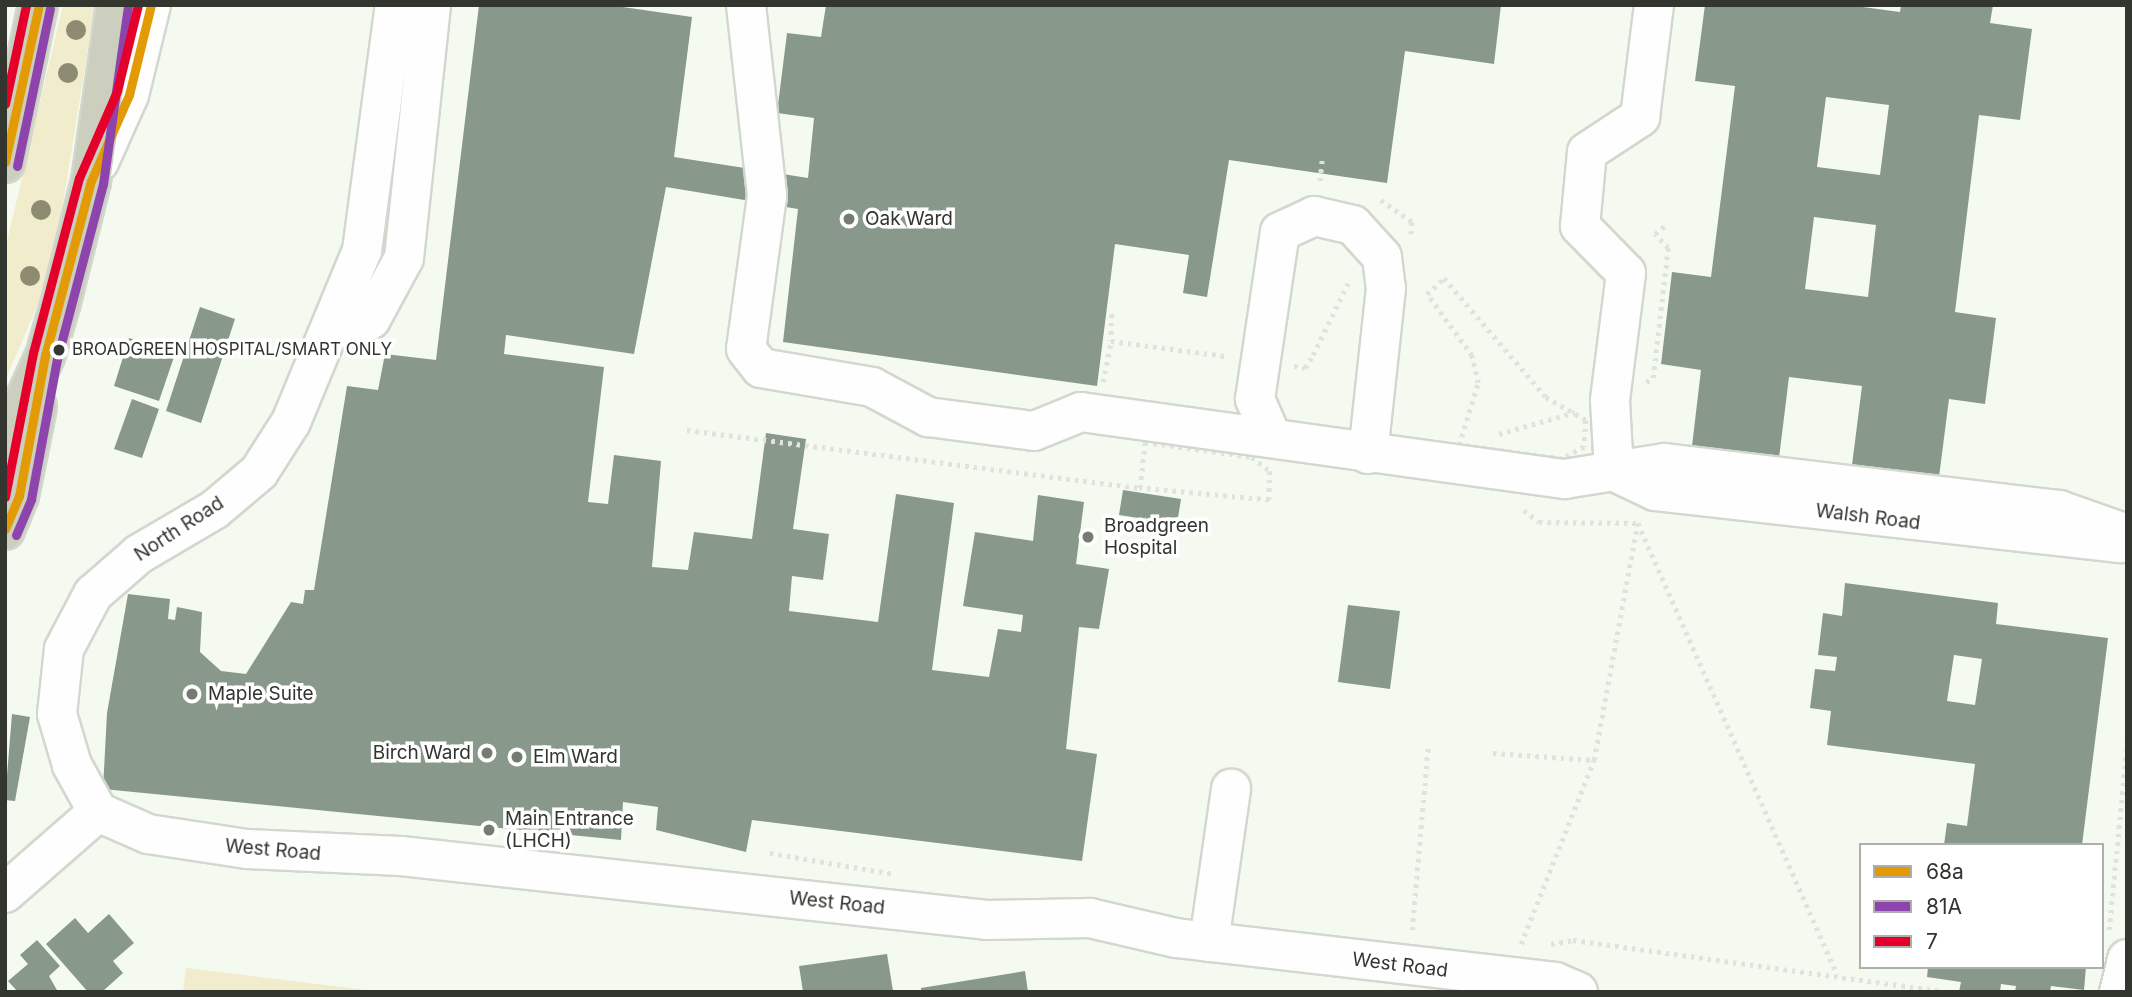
<!DOCTYPE html>
<style>
body{margin:0}
#map{position:relative;width:2132px;height:997px;overflow:hidden;background:#f4faef;font-family:Inter,sans-serif}
div>[style]{position:absolute}
.green>*{inset:0;background:#f1eccb}
.building>*{inset:0;background:#88998b}
.path>*{height:4.5px;margin-top:-2.25px;transform-origin:0;background:repeating-linear-gradient(90deg,#e0e2de 0 3.5px,transparent 0 8.5px)}
.roads{filter:drop-shadow(2px 0 #d2d7cf) drop-shadow(-2px 0 #d2d7cf) drop-shadow(0 2px #d2d7cf) drop-shadow(0 -2px #d2d7cf)}
.minor>*{height:38px;margin:-19px;padding:0 19px;transform-origin:19px;border-radius:19px;background:#fdfefd}
.highway>*{height:38px;margin:-19px;padding:0 19px;transform-origin:19px;border-radius:19px;background:#cccebe}
.bus-1>*{height:9px;margin:-4.5px;padding:0 4.5px;transform-origin:4.5px;border-radius:4.5px;background:#e39b05}
.bus-2>*{height:9px;margin:-4.5px;padding:0 4.5px;transform-origin:4.5px;border-radius:4.5px;background:#8e44ad}
.bus-3>*{height:9px;margin:-4.5px;padding:0 4.5px;transform-origin:4.5px;border-radius:4.5px;background:#e4002b}
.trees>*{width:20px;height:20px;margin:-10px;border-radius:50%;background:#8e8b73}
.dots>*{width:19px;height:19px;translate:-50% -50%;box-sizing:border-box;border:4px solid #fff;border-radius:50%}
span{translate:-50% -50%;white-space:nowrap;text-align:center;line-height:1.15;-webkit-text-stroke:7px #fff;paint-order:stroke}
.bus-label{font-size:17px;color:#32362f}
.left{translate:0 -50%;text-align:left}
.poi-label{font-size:19px;color:#32362f}
.right{translate:-100% -50%;text-align:right}
.street-label{font-size:19px;color:#32362f}
.frame{position:absolute;inset:0;border:7px solid #32362f;pointer-events:none}
.legend{position:absolute;left:1859px;top:843px;width:245px;height:126px;box-sizing:border-box;background:#fff;border:2px solid #adafac;margin:0;padding:9px 12px;list-style:none;font-size:21px;color:#32362f}
.legend li{display:flex;align-items:center;gap:14px;height:35px}
.legend b{width:35px;border:2px solid #adafac}
</style>
<div id="map">
<div class="green">
<i style="clip-path:polygon(63px 5px,95px 5px,52px 271px,5px 381px,5px 250px)"></i>
<i style="clip-path:polygon(186px 968px,383px 992px,183px 992px)"></i>
</div>
<div class="building">
<i style="clip-path:polygon(479px 5px,609px 5px,692px 17px,674px 157px,808px 178px,814px 118px,777px 113px,787px 33px,821px 37px,826px 5px,1501px 5px,1494px 64px,1405px 51px,1387px 183px,1229px 160px,1207px 297px,1183px 293px,1189px 255px,1115px 244px,1097px 386px,783px 342px,798px 209px,666px 187px,634px 354px,506px 335px,504px 354px,604px 367px,588px 502px,608px 504px,614px 455px,661px 461px,652px 567px,688px 570px,694px 532px,752px 539px,766px 433px,806px 439px,793px 529px,829px 534px,823px 580px,792px 576px,789px 611px,878px 622px,896px 494px,954px 503px,932px 670px,989px 677px,998px 629px,1021px 632px,1023px 615px,963px 606px,975px 532px,1033px 541px,1038px 495px,1084px 502px,1076px 564px,1109px 569px,1099px 629px,1079px 627px,1066px 749px,1097px 754px,1082px 861px,752px 820px,746px 852px,656px 830px,658px 807px,623px 802px,621px 840px,103px 789px,107px 713px,128px 594px,170px 599px,168px 619px,175px 620px,177px 607px,202px 612px,200px 652px,221px 671px,246px 674px,291px 602px,303px 604px,305px 590px,314px 590px,347px 386px,378px 390px,385px 354px,436px 360px)"></i>
<i style="clip-path:polygon(evenodd,1705px 5px,1848px 5px,1900px 12px,1901px 5px,1993px 5px,1990px 23px,2032px 29px,2020px 120px,1979px 115px,1955px 312px,1996px 318px,1985px 404px,1949px 399px,1939px 477px,1852px 465px,1862px 386px,1789px 377px,1779px 458px,1692px 446px,1701px 370px,1661px 364px,1672px 272px,1711px 277px,1735px 86px,1695px 81px,1705px 5px,1826px 97px,1889px 105px,1880px 175px,1817px 167px,1826px 97px,1705px 5px,1814px 217px,1876px 225px,1868px 297px,1805px 289px,1814px 217px)"></i>
<i style="clip-path:polygon(200px 307px,235px 319px,201px 423px,166px 411px)"></i>
<i style="clip-path:polygon(129px 338px,175px 354px,159px 401px,114px 386px)"></i>
<i style="clip-path:polygon(132px 399px,159px 409px,142px 458px,114px 449px)"></i>
<i style="clip-path:polygon(1123px 490px,1181px 499px,1177px 524px,1119px 515px)"></i>
<i style="clip-path:polygon(evenodd,1845px 583px,1998px 603px,1996px 624px,2108px 638px,2082px 845px,1944px 845px,1947px 823px,1967px 826px,1975px 764px,1827px 745px,1831px 711px,1810px 708px,1815px 669px,1835px 671px,1837px 657px,1818px 655px,1823px 613px,1842px 616px,1845px 583px,1954px 655px,1982px 659px,1975px 705px,1947px 701px,1954px 655px)"></i>
<i style="clip-path:polygon(1348px 605px,1400px 611px,1390px 689px,1338px 682px)"></i>
<i style="clip-path:polygon(12px 714px,30px 717px,15px 801px,5px 800px)"></i>
<i style="clip-path:polygon(109px 914px,134px 943px,113px 961px,123px 973px,102px 992px,88px 992px,46px 944px,75px 918px,88px 933px)"></i>
<i style="clip-path:polygon(37px 940px,60px 966px,49px 976px,58px 992px,18px 992px,8px 981px,28px 964px,20px 955px)"></i>
<i style="clip-path:polygon(887px 954px,893px 991px,803px 992px,799px 966px)"></i>
<i style="clip-path:polygon(1928px 967px,2086px 967px,2084px 990px,2051px 986px,2050px 992px,2015px 992px,2016px 986px,2001px 984px,2000px 992px,1959px 992px,1961px 982px,1927px 977px)"></i>
<i style="clip-path:polygon(1025px 971px,1028px 992px,921px 992px,921px 988px)"></i>
</div>
<div class="path">
<i style="left:1320px;top:181px;width:22px;rotate:-85deg"></i>
<i style="left:1381px;top:200px;width:38px;rotate:35deg"></i>
<i style="left:1412px;top:222px;width:15px;rotate:94deg"></i>
<i style="left:1444px;top:278px;width:157px;rotate:49.4deg"></i>
<i style="left:1546px;top:397px;width:46px;rotate:29.9deg"></i>
<i style="left:1586px;top:420px;width:27px;rotate:94deg"></i>
<i style="left:1584px;top:447px;width:25px;rotate:151deg"></i>
<i style="left:1562px;top:459px;width:104px;rotate:-172.3deg"></i>
<i style="left:1459px;top:445px;width:65px;rotate:-73deg"></i>
<i style="left:1478px;top:383px;width:28px;rotate:-103deg"></i>
<i style="left:1472px;top:356px;width:77px;rotate:-126deg"></i>
<i style="left:1427px;top:294px;width:23px;rotate:-43deg"></i>
<i style="left:1112px;top:314px;width:27px;rotate:92deg"></i>
<i style="left:1111px;top:341px;width:115px;rotate:7.5deg"></i>
<i style="left:1294px;top:366px;width:11px;rotate:10deg"></i>
<i style="left:1305px;top:368px;width:15px;rotate:-58deg"></i>
<i style="left:1313px;top:355px;width:85px;rotate:-64deg"></i>
<i style="left:1103px;top:382px;width:42px;rotate:-79deg"></i>
<i style="left:1646px;top:382px;width:8px;rotate:-30deg"></i>
<i style="left:1653px;top:378px;width:131px;rotate:-83.4deg"></i>
<i style="left:1668px;top:248px;width:19px;rotate:-133deg"></i>
<i style="left:1655px;top:234px;width:17px;rotate:-40deg"></i>
<i style="left:687px;top:430px;width:457px;rotate:7.3deg"></i>
<i style="left:1499px;top:434px;width:79px;rotate:-16.1deg"></i>
<i style="left:1145px;top:442px;width:108px;rotate:8deg"></i>
<i style="left:1252px;top:457px;width:23px;rotate:38deg"></i>
<i style="left:1270px;top:471px;width:29px;rotate:92deg"></i>
<i style="left:1269px;top:500px;width:130px;rotate:-174.7deg"></i>
<i style="left:1140px;top:488px;width:46px;rotate:-83.8deg"></i>
<i style="left:1524px;top:510px;width:19px;rotate:39deg"></i>
<i style="left:1539px;top:522px;width:99px;rotate:0.6deg"></i>
<i style="left:1638px;top:523px;width:494px;rotate:66.2deg"></i>
<i style="left:1493px;top:753px;width:101px;rotate:4deg"></i>
<i style="left:770px;top:853px;width:126px;rotate:9.6deg"></i>
<i style="left:1412px;top:930px;width:185px;rotate:-85deg"></i>
<i style="left:2109px;top:930px;width:189px;rotate:-84.5deg"></i>
<i style="left:1521px;top:944px;width:198px;rotate:-68.4deg"></i>
<i style="left:1594px;top:760px;width:238px;rotate:-79.6deg"></i>
<i style="left:1551px;top:944px;width:22px;rotate:-10deg"></i>
<i style="left:1573px;top:940px;width:378px;rotate:7.9deg"></i>
</div>
<div class="roads">
<div class="minor">
<i style="left:746px;top:5px;width:192px;rotate:83.7deg"></i>
<i style="left:767px;top:196px;width:154px;rotate:97.8deg"></i>
<i style="left:746px;top:349px;width:24px;rotate:52deg"></i>
<i style="left:761px;top:368px;width:113px;rotate:9.7deg"></i>
<i style="left:872px;top:387px;width:64px;rotate:28.2deg"></i>
<i style="left:928px;top:417px;width:107px;rotate:7.5deg"></i>
<i style="left:1034px;top:431px;width:51px;rotate:-22deg"></i>
<i style="left:1081px;top:412px;width:489px;rotate:7.9deg"></i>
<i style="left:1565px;top:479px;width:101px;rotate:-9.1deg"></i>
<i style="left:1665px;top:463px;width:397px;rotate:6.8deg"></i>
<i style="left:2059px;top:510px;width:72px;rotate:19.4deg"></i>
<i style="left:99px;top:162px;width:73px;rotate:-65.9deg"></i>
<i style="left:129px;top:95px;width:93px;rotate:-76.3deg"></i>
<i style="left:333px;top:322px;width:23px;rotate:15deg"></i>
<i style="left:355px;top:328px;width:18px;rotate:-29deg"></i>
<i style="left:371px;top:319px;width:69px;rotate:-61.6deg"></i>
<i style="left:404px;top:258px;width:254px;rotate:-83.9deg"></i>
<i style="left:1272px;top:438px;width:43px;rotate:-113.6deg"></i>
<i style="left:1255px;top:399px;width:169px;rotate:-81.5deg"></i>
<i style="left:1280px;top:232px;width:38px;rotate:-25deg"></i>
<i style="left:1314px;top:216px;width:40px;rotate:13deg"></i>
<i style="left:1353px;top:225px;width:43px;rotate:47.8deg"></i>
<i style="left:1382px;top:257px;width:31px;rotate:83deg"></i>
<i style="left:1386px;top:288px;width:167px;rotate:96.2deg"></i>
<i style="left:1614px;top:472px;width:72px;rotate:-93.2deg"></i>
<i style="left:1610px;top:400px;width:128px;rotate:-82.8deg"></i>
<i style="left:1626px;top:273px;width:66px;rotate:-134.4deg"></i>
<i style="left:1580px;top:226px;width:74px;rotate:-84.6deg"></i>
<i style="left:1587px;top:152px;width:64px;rotate:-33.4deg"></i>
<i style="left:1640px;top:117px;width:113px;rotate:-82.9deg"></i>
<i style="left:1615px;top:472px;width:44px;rotate:25.4deg"></i>
<i style="left:1655px;top:491px;width:469px;rotate:6.4deg"></i>
<i style="left:98px;top:812px;width:55px;rotate:23.7deg"></i>
<i style="left:148px;top:834px;width:100px;rotate:8.6deg"></i>
<i style="left:247px;top:849px;width:154px;rotate:2.6deg"></i>
<i style="left:401px;top:856px;width:589px;rotate:6.23deg"></i>
<i style="left:987px;top:920px;width:103px;rotate:-1.1deg"></i>
<i style="left:1090px;top:918px;width:88px;rotate:13.1deg"></i>
<i style="left:1176px;top:938px;width:382px;rotate:6.6deg"></i>
<i style="left:1555px;top:982px;width:25px;rotate:23deg"></i>
<i style="left:5px;top:893px;width:123px;rotate:-41.1deg"></i>
<i style="left:98px;top:812px;width:54px;rotate:-119deg"></i>
<i style="left:72px;top:765px;width:53px;rotate:-106.4deg"></i>
<i style="left:57px;top:714px;width:65px;rotate:-83.9deg"></i>
<i style="left:64px;top:649px;width:62px;rotate:-62.2deg"></i>
<i style="left:93px;top:594px;width:61px;rotate:-41deg"></i>
<i style="left:139px;top:554px;width:87px;rotate:-30.4deg"></i>
<i style="left:214px;top:510px;width:59px;rotate:-40.2deg"></i>
<i style="left:259px;top:472px;width:59px;rotate:-57.4deg"></i>
<i style="left:291px;top:422px;width:185px;rotate:-67.5deg"></i>
<i style="left:362px;top:251px;width:248px;rotate:-82.4deg"></i>
<i style="left:1209px;top:942px;width:155px;rotate:-81.8deg"></i>
<i style="left:2119px;top:992px;width:34px;rotate:-76deg"></i>
</div>
<div class="highway">
<i style="left:5px;top:163px;width:161px;rotate:-78.2deg"></i>
<i style="left:5px;top:443px;width:96px;rotate:-65.3deg"></i>
<i style="left:45px;top:356px;width:56px;rotate:-73.5deg"></i>
<i style="left:61px;top:302px;width:125px;rotate:-76.1deg"></i>
<i style="left:91px;top:181px;width:178px;rotate:-81.9deg"></i>
<i style="left:5px;top:530px;width:37px;rotate:-68deg"></i>
<i style="left:19px;top:496px;width:91px;rotate:-78.6deg"></i>
</div>
</div>
<div class="bus-1">
<i style="left:5px;top:162px;width:161px;rotate:-77.8deg"></i>
<i style="left:5px;top:529px;width:36px;rotate:-67deg"></i>
<i style="left:19px;top:496px;width:142px;rotate:-79.5deg"></i>
<i style="left:45px;top:356px;width:181px;rotate:-75.3deg"></i>
<i style="left:91px;top:181px;width:94px;rotate:-66.2deg"></i>
<i style="left:129px;top:95px;width:93px;rotate:-76.3deg"></i>
</div>
<div class="bus-2">
<i style="left:17px;top:166px;width:161px;rotate:-78.2deg"></i>
<i style="left:16px;top:535px;width:39px;rotate:-67deg"></i>
<i style="left:31px;top:499px;width:142px;rotate:-79.5deg"></i>
<i style="left:57px;top:359px;width:181px;rotate:-75.3deg"></i>
<i style="left:103px;top:184px;width:179px;rotate:-82deg"></i>
</div>
<div class="bus-3">
<i style="left:5px;top:104px;width:101px;rotate:-78deg"></i>
<i style="left:5px;top:497px;width:147px;rotate:-79deg"></i>
<i style="left:33px;top:353px;width:181px;rotate:-75.3deg"></i>
<i style="left:79px;top:178px;width:95px;rotate:-66.4deg"></i>
<i style="left:117px;top:91px;width:89px;rotate:-76.3deg"></i>
</div>
<div class="trees">
<i style="left:76px;top:30px"></i>
<i style="left:68px;top:73px"></i>
<i style="left:41px;top:210px"></i>
<i style="left:30px;top:276px"></i>
</div>
<div class="dots">
<i style="left:849px;top:219px;background:#767b72"></i>
<i style="left:59px;top:350px;background:#32362f"></i>
<i style="left:1088px;top:537px;background:#767b72"></i>
<i style="left:192px;top:694px;background:#767b72"></i>
<i style="left:487px;top:753px;background:#767b72"></i>
<i style="left:517px;top:757px;background:#767b72"></i>
<i style="left:489px;top:830px;background:#767b72"></i>
</div>
<div class="bus-label">
<span class="left" style="left:72px;top:350px">BROADGREEN HOSPITAL/SMART ONLY</span>
</div>
<div class="poi-label">
<span class="left" style="left:865px;top:219px">Oak Ward</span>
<span class="left" style="left:1104px;top:537px">Broadgreen<br>Hospital</span>
<span class="left" style="left:208px;top:694px">Maple Suite</span>
<span class="right" style="left:471px;top:753px">Birch Ward</span>
<span class="left" style="left:533px;top:757px">Elm Ward</span>
<span class="left" style="left:505px;top:830px">Main Entrance<br>(LHCH)</span>
</div>
<div class="street-label">
<span style="left:1868px;top:517px;rotate:7deg">Walsh Road</span>
<span style="left:179px;top:529px;rotate:-33deg">North Road</span>
<span style="left:273px;top:850px;rotate:5deg">West Road</span>
<span style="left:837px;top:903px;rotate:6deg">West Road</span>
<span style="left:1400px;top:965px;rotate:7deg">West Road</span>
</div>
<div class="frame"></div>
<ul class="legend">
<li><b style="height:9px;background:#e39b05"></b>68a</li>
<li><b style="height:9px;background:#8e44ad"></b>81A</li>
<li><b style="height:9px;background:#e4002b"></b>7</li>
</ul>
</div>
